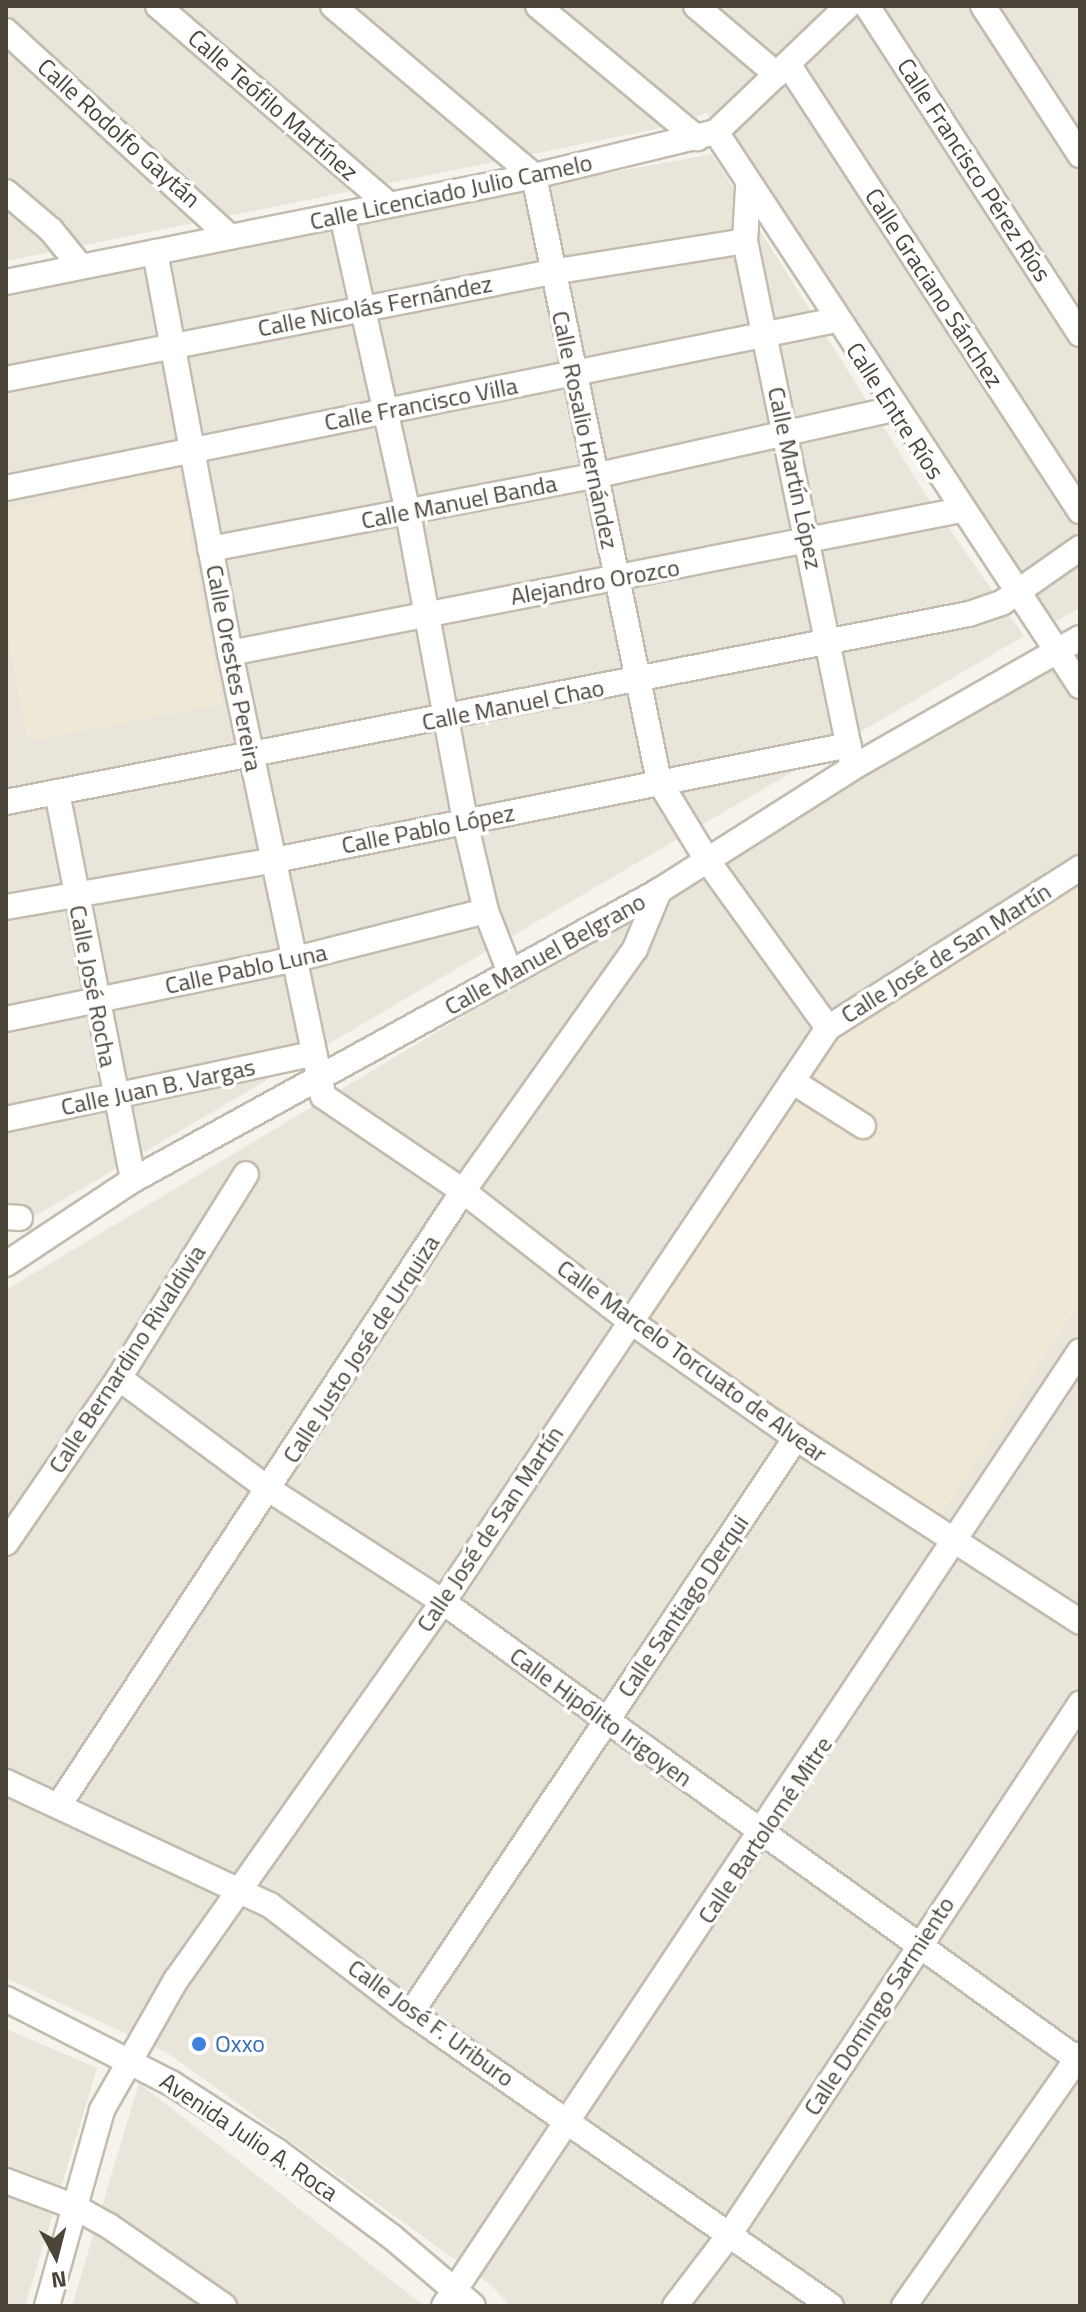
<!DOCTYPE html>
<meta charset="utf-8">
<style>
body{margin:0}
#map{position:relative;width:1086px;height:2312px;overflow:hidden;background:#f6f3ec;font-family:"Titillium Web",sans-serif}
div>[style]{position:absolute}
.residential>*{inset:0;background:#eae5da}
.education>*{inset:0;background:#efe8d6}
.roads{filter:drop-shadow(2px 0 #c2bbae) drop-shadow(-2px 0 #c2bbae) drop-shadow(0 2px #c2bbae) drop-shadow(0 -2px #c2bbae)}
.minor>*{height:24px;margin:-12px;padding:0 12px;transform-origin:12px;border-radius:12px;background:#fff}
.dots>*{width:22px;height:22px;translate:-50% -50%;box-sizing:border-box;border:4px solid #fff;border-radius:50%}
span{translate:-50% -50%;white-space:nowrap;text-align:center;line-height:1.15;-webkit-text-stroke:7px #fff;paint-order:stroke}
.street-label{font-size:24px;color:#4b4439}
.shop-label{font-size:24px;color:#366cbe}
.left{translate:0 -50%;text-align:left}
.frame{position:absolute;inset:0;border:8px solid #4b4439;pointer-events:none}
.north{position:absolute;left:16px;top:2216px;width:80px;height:80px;-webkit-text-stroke:6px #fff;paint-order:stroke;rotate:173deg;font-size:22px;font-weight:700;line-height:32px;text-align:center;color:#4b4439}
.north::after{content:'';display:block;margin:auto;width:28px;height:36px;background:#4b4439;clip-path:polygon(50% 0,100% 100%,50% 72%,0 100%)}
</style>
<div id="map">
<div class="residential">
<i style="clip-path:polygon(6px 6px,1080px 6px,1080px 608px,1052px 624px,707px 113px,656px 129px,6px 261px)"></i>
<i style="clip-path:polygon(712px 154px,928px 498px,1024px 636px,6px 1233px,6px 285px)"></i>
<i style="clip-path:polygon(1080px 647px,1080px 2306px,510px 2306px,492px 2286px,166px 2052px,6px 1978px,6px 1290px)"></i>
<i style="clip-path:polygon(6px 2029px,97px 2068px,25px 2306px,6px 2306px)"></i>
<i style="clip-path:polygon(139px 2083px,424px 2306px,72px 2306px)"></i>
</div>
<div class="education">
<i style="clip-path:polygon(178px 470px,222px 703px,29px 741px,6px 631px,6px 509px)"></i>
<i style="clip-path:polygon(1080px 884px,1080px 1303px,940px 1516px,645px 1315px,837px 1035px)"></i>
</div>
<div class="roads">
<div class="minor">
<i style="left:158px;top:6px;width:303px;rotate:40.7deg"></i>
<i style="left:333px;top:6px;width:263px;rotate:40.2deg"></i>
<i style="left:534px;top:176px;width:618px;rotate:78.33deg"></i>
<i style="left:659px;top:781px;width:92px;rotate:58.7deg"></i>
<i style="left:707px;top:860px;width:207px;rotate:54.2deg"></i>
<i style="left:538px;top:6px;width:207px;rotate:39.7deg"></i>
<i style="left:696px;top:6px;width:106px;rotate:40.4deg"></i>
<i style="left:867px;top:6px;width:391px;rotate:57deg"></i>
<i style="left:983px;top:6px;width:178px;rotate:56.9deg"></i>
<i style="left:6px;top:31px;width:304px;rotate:42.6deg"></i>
<i style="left:788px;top:64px;width:534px;rotate:56.85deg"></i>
<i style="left:716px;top:132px;width:663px;rotate:56.69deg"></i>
<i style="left:748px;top:188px;width:53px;rotate:93.2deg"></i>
<i style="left:745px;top:241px;width:528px;rotate:78.41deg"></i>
<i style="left:6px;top:192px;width:59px;rotate:40.2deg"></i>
<i style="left:51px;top:230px;width:46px;rotate:51.1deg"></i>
<i style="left:342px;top:215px;width:305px;rotate:77.5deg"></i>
<i style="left:408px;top:513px;width:314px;rotate:79.5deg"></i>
<i style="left:465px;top:822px;width:91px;rotate:76.7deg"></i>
<i style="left:486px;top:911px;width:63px;rotate:68.7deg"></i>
<i style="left:155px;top:252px;width:408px;rotate:79.4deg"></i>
<i style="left:230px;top:653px;width:453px;rotate:78.1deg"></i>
<i style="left:323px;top:1096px;width:169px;rotate:34.2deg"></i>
<i style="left:463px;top:1191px;width:212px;rotate:37.9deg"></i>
<i style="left:630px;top:1321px;width:203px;rotate:35.2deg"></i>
<i style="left:796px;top:1438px;width:338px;rotate:32.9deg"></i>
<i style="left:6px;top:282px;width:539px;rotate:-11.35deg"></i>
<i style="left:534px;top:176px;width:187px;rotate:-13.6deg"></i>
<i style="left:716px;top:132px;width:182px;rotate:-43.7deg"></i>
<i style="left:6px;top:379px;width:556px;rotate:-11.09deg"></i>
<i style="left:552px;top:272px;width:195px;rotate:-9.1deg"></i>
<i style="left:6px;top:488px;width:847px;rotate:-11.44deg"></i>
<i style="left:210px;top:549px;width:391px;rotate:-10.8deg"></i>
<i style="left:594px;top:476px;width:307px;rotate:-12.6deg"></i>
<i style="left:230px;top:653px;width:745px;rotate:-11.07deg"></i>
<i style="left:57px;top:792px;width:395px;rotate:78.9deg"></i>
<i style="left:6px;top:802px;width:981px;rotate:-11.05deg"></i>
<i style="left:969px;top:614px;width:36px;rotate:-19deg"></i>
<i style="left:1003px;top:602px;width:94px;rotate:-35deg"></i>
<i style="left:6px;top:907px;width:273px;rotate:-9.9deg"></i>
<i style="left:275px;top:860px;width:585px;rotate:-11.33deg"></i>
<i style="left:6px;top:1019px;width:292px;rotate:-11.7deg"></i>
<i style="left:292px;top:960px;width:200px;rotate:-14.2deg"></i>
<i style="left:792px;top:1081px;width:84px;rotate:32.4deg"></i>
<i style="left:6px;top:1119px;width:312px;rotate:-12deg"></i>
<i style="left:6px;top:1217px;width:14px;rotate:4deg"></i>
<i style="left:6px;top:1264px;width:152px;rotate:-33.5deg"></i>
<i style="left:133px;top:1180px;width:600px;rotate:-28.79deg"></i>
<i style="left:659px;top:891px;width:229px;rotate:-32.5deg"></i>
<i style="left:852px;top:768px;width:262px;rotate:-29.7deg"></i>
<i style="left:119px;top:1378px;width:188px;rotate:36.6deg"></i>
<i style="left:270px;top:1490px;width:206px;rotate:32.9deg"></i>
<i style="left:443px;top:1602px;width:785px;rotate:35.78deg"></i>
<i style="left:6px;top:1543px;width:200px;rotate:-55.6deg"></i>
<i style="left:119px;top:1378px;width:240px;rotate:-58.1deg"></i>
<i style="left:6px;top:1782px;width:291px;rotate:25deg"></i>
<i style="left:270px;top:1905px;width:178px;rotate:37.5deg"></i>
<i style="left:411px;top:2013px;width:512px;rotate:34.9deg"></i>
<i style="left:59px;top:1805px;width:735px;rotate:-56.66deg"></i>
<i style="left:463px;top:1191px;width:297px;rotate:-54.6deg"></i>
<i style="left:635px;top:949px;width:63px;rotate:-67.5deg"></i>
<i style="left:6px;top:1999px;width:185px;rotate:27deg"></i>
<i style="left:171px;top:2083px;width:126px;rotate:32.7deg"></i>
<i style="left:277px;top:2151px;width:144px;rotate:36.8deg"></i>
<i style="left:392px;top:2237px;width:106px;rotate:40.4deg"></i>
<i style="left:411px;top:2013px;width:692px;rotate:-56.2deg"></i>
<i style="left:6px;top:2181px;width:72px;rotate:20.5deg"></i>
<i style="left:73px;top:2206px;width:41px;rotate:29.1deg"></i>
<i style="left:109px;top:2226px;width:140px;rotate:34.8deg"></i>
<i style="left:47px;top:2306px;width:204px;rotate:-74.3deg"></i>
<i style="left:102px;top:2110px;width:150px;rotate:-60.4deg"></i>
<i style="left:176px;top:1980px;width:463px;rotate:-54.8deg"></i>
<i style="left:443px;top:1602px;width:691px;rotate:-56.15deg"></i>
<i style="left:828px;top:1028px;width:299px;rotate:-32.4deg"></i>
<i style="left:444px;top:2306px;width:1147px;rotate:-56.34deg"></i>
<i style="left:675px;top:2306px;width:89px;rotate:-52.7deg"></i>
<i style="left:729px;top:2235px;width:637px;rotate:-56.53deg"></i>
<i style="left:904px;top:2306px;width:307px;rotate:-55deg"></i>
</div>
</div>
<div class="dots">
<i style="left:199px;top:2044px;background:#3f7fe0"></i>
</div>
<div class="street-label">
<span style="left:273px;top:105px;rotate:41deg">Calle Teófilo Martínez</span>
<span style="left:119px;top:133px;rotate:42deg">Calle Rodolfo Gaytán</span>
<span style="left:974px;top:170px;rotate:57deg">Calle Francisco Pérez Ríos</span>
<span style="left:451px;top:192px;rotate:-12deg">Calle Licenciado Julio Camelo</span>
<span style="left:934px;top:288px;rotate:57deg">Calle Graciano Sánchez</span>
<span style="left:375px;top:306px;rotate:-11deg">Calle Nicolás Fernández</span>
<span style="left:421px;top:404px;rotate:-11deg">Calle Francisco Villa</span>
<span style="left:895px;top:411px;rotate:57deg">Calle Entre Ríos</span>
<span style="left:585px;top:430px;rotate:78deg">Calle Rosalio Hernández</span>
<span style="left:795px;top:478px;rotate:78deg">Calle Martín López</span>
<span style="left:459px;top:502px;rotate:-11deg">Calle Manuel Banda</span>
<span style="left:595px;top:582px;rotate:-10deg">Alejandro Orozco</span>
<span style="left:234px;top:668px;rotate:79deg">Calle Orestes Pereira</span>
<span style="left:513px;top:705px;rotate:-11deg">Calle Manuel Chao</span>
<span style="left:428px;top:829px;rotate:-11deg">Calle Pablo López</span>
<span style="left:946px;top:953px;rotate:-32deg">Calle José de San Martín</span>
<span style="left:545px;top:954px;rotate:-29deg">Calle Manuel Belgrano</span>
<span style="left:246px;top:969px;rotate:-12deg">Calle Pablo Luna</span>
<span style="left:93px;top:986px;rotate:79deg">Calle José Rocha</span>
<span style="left:158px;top:1087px;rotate:-12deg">Calle Juan B. Vargas</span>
<span style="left:361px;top:1349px;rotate:-57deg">Calle Justo José de Urquiza</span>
<span style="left:127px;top:1359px;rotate:-57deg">Calle Bernardino Rivaldivia</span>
<span style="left:692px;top:1361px;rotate:36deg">Calle Marcelo Torcuato de Alvear</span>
<span style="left:490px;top:1529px;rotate:-56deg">Calle José de San Martín</span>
<span style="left:683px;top:1606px;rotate:-56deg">Calle Santiago Derqui</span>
<span style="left:601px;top:1717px;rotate:36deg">Calle Hipólito Irigoyen</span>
<span style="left:765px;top:1830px;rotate:-56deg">Calle Bartolomé Mitre</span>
<span style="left:879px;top:2006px;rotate:-57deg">Calle Domingo Sarmiento</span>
<span style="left:431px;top:2023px;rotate:36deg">Calle José F. Uriburo</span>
<span style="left:249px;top:2137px;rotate:34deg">Avenida Julio A. Roca</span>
</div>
<div class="shop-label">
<span class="left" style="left:215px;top:2044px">Oxxo</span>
</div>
<div class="frame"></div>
<div class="north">N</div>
</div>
